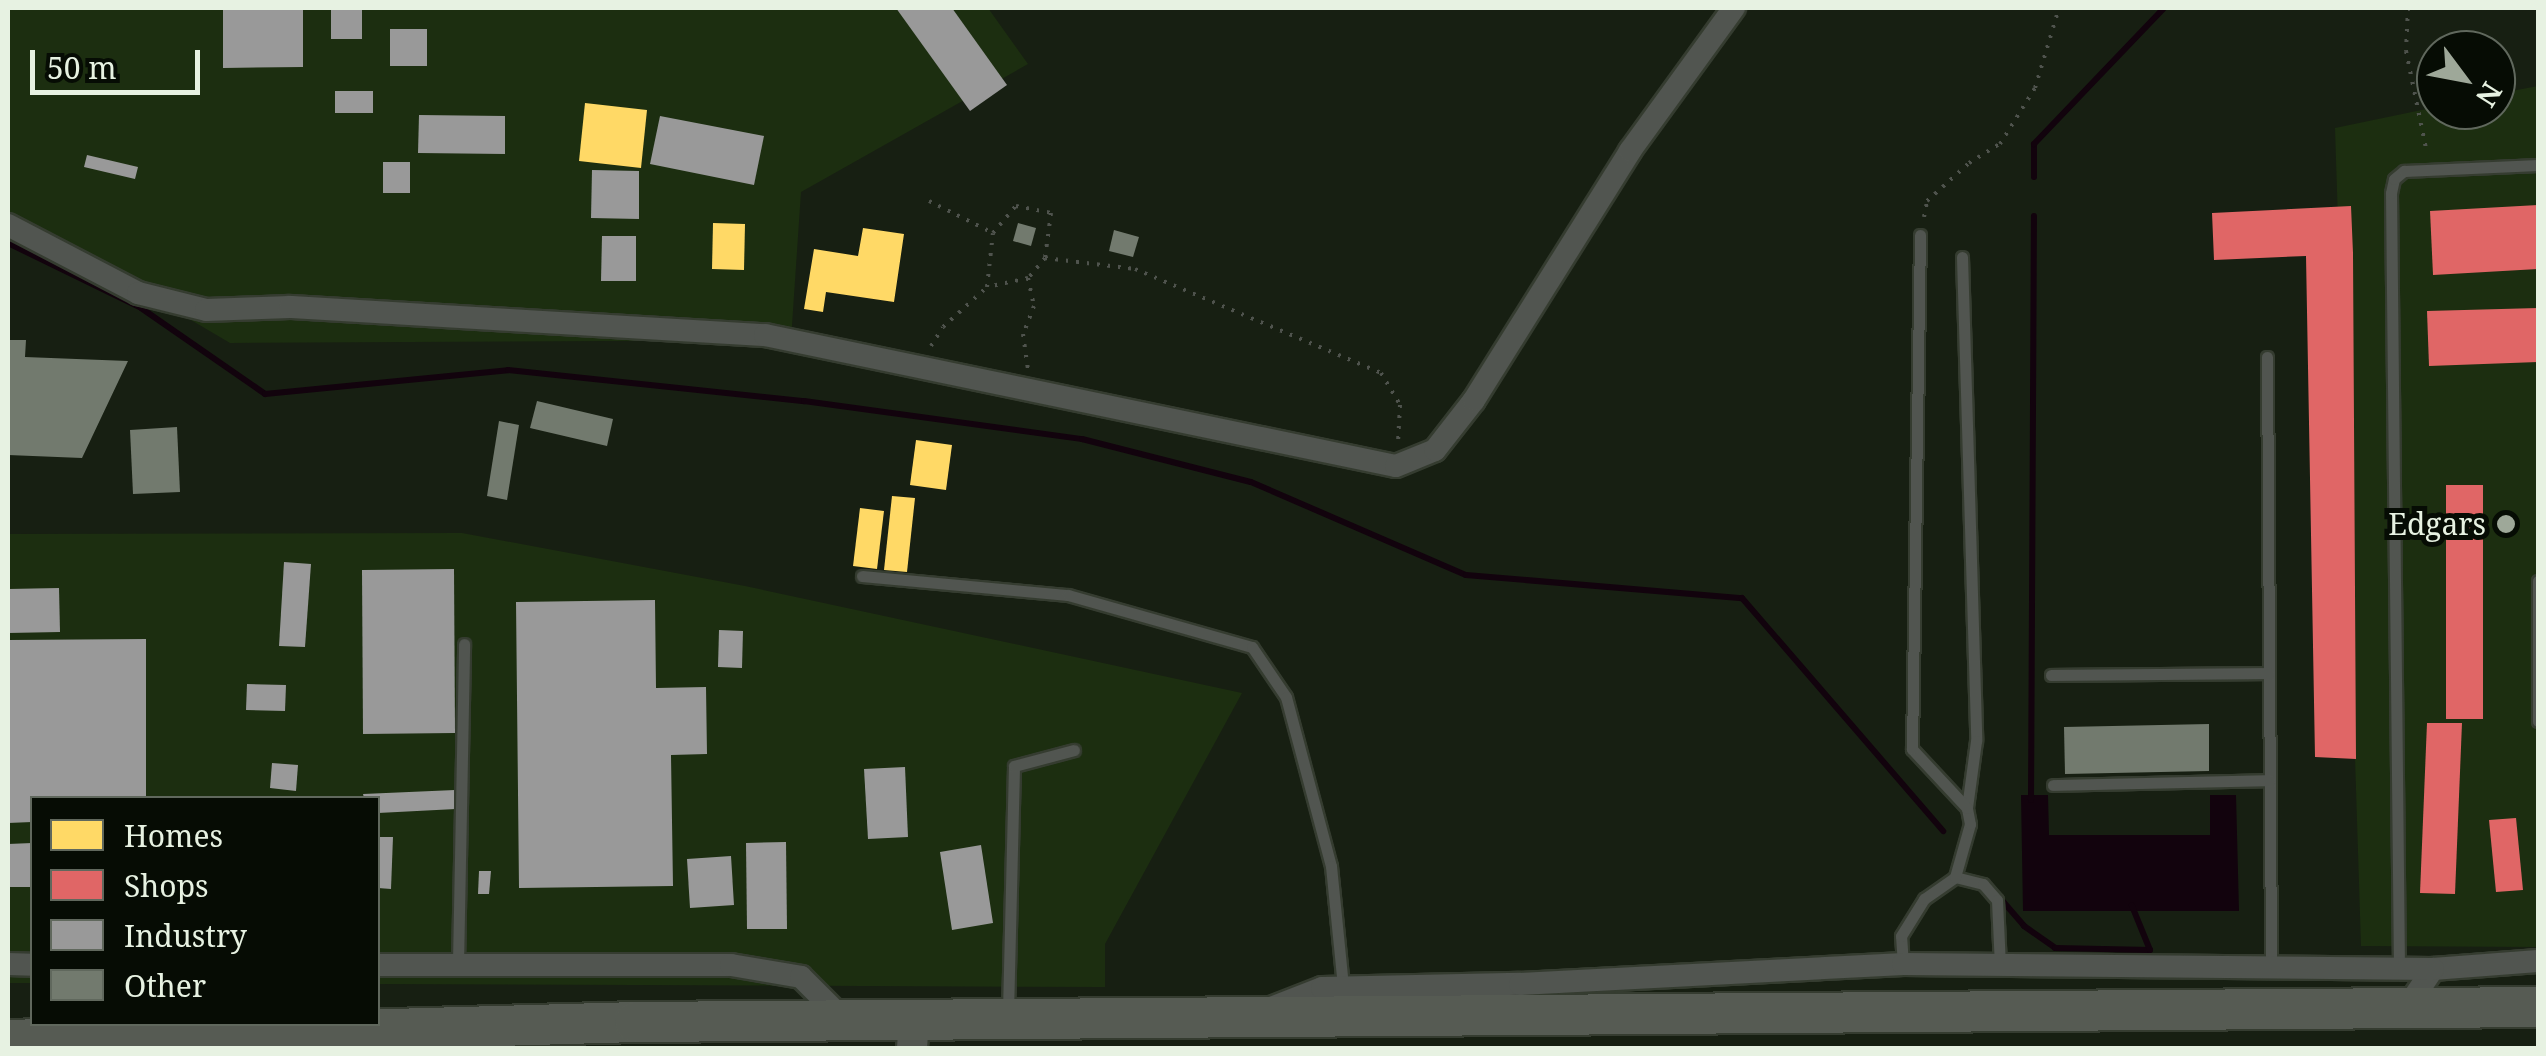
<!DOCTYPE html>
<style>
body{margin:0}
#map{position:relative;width:2546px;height:1056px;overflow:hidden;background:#171f12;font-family:"Noto Serif",serif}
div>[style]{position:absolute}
.built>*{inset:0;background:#1c2e10}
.water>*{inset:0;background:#12030d}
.homes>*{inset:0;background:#ffd966}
.shops>*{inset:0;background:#e06666}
.industry>*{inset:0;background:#999}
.stream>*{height:6px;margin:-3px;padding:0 3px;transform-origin:3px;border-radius:3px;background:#12030d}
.building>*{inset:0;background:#727a6e}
.path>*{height:4px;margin-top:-2px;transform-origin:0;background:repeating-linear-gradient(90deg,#4f534d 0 2.5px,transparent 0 10.5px)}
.roads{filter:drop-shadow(2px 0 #353c30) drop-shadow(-2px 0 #353c30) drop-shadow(0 2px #353c30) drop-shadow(0 -2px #353c30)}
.lane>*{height:11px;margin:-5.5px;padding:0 5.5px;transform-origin:5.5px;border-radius:5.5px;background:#515550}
.street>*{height:22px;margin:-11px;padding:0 11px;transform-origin:11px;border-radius:11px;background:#515550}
.secondary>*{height:30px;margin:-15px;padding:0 15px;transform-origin:15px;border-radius:15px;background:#535751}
.highway>*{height:40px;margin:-20px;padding:0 20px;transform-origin:20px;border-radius:20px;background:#565b53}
.dots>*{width:28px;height:28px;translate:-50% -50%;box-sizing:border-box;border:5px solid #060c04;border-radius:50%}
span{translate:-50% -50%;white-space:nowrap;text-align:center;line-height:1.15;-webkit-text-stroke:10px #060c04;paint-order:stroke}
.poi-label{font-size:30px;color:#e7f2e2}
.right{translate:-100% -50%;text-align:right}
.frame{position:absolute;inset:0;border:10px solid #e7f2e2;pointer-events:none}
.legend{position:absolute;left:30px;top:796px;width:350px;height:230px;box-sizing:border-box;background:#060c04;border:2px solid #60685d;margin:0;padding:12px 18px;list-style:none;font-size:30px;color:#e7f2e2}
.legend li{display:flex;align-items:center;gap:20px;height:50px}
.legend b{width:50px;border:2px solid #60685d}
.north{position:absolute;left:2416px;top:30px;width:100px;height:100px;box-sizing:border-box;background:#060c04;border:2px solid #60685d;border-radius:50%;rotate:122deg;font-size:28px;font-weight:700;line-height:40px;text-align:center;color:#e7f2e2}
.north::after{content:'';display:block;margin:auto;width:35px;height:45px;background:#9ea899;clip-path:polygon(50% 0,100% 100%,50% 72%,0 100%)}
.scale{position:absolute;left:30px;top:50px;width:170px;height:45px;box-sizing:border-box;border:5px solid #e7f2e2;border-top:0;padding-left:12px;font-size:30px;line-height:35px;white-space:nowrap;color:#e7f2e2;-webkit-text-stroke:8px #060c04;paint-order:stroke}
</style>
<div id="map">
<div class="built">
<i style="clip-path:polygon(8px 8px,988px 8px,1028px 64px,801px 192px,791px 340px,230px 343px,8px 212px)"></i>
<i style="clip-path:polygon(2538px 86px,2538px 947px,2361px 946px,2335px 128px,2436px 107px,2496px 110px,2496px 94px)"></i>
<i style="clip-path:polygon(462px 533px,745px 586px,1242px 693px,1105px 944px,1105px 987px,378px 984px,378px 798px,32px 798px,32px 983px,8px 983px,8px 534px)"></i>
</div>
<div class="water">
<i style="clip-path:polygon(2021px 795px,2048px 795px,2049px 835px,2210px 835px,2210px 795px,2236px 795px,2239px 911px,2023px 911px)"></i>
</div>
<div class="homes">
<i style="clip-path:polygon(585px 103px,647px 110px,641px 168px,579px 161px)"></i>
<i style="clip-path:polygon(713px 223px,745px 224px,744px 270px,712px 269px)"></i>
<i style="clip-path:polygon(863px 228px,904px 234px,894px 302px,826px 292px,823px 312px,804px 309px,814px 249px,858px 256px)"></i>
<i style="clip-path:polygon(916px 440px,952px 445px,946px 490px,910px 485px)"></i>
<i style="clip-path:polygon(892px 496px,915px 498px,907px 572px,884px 570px)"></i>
<i style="clip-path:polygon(860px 508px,884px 511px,877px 569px,853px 566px)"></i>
</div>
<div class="shops">
<i style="clip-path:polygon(2538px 205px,2538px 269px,2433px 275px,2430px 211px)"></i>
<i style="clip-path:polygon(2351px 206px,2353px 253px,2356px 759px,2315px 757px,2306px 256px,2214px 260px,2212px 213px)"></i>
<i style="clip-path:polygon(2538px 308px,2538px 362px,2429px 366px,2427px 311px)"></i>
<i style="clip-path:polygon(2446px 485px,2483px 485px,2483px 719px,2446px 719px)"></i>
<i style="clip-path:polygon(2427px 723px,2462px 723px,2455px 894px,2420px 893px)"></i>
<i style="clip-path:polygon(2516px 818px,2523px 890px,2496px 892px,2489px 820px)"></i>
</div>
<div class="industry">
<i style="clip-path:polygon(223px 8px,303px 8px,303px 67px,223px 68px)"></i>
<i style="clip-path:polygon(331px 8px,362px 8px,362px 39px,331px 39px)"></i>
<i style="clip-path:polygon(896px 8px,952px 8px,1007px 85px,970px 111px)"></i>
<i style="clip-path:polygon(390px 29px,427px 29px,427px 66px,390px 66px)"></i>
<i style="clip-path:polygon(335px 91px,373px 91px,373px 113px,335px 113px)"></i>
<i style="clip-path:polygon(419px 115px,505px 116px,505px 154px,418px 153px)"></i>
<i style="clip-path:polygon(660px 116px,764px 136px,754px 185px,650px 164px)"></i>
<i style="clip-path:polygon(87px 155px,138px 167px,135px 179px,84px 167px)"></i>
<i style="clip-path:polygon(383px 162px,410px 162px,410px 193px,383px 193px)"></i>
<i style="clip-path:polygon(592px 170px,639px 171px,639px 219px,591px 218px)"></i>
<i style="clip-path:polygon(602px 236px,636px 236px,636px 281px,601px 281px)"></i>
<i style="clip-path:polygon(284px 562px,311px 564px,305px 647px,279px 646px)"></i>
<i style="clip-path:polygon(454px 569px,455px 733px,363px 734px,362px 570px)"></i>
<i style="clip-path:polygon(59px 588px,60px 632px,8px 633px,8px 589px)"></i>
<i style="clip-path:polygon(655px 600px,656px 688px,706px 687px,707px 754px,671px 755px,673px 886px,519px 888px,516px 602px)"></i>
<i style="clip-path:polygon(719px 630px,743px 631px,742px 668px,718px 667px)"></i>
<i style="clip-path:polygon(146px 639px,146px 798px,32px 798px,32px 822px,8px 823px,8px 640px)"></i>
<i style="clip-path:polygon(247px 684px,286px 685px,285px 711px,246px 710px)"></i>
<i style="clip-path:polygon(272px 763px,298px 765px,296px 791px,270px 788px)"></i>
<i style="clip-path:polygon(905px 767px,908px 837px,868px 839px,864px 769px)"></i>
<i style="clip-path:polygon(455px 790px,456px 809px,378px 813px,378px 798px,364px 798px,363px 794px)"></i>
<i style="clip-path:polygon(378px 837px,393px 837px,391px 889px,378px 888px)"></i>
<i style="clip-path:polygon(786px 842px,787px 929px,747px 929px,746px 843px)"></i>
<i style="clip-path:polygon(32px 843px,32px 887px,8px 887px,8px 844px)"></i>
<i style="clip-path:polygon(981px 845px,993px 923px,952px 930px,940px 852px)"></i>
<i style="clip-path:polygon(731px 856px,734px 905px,690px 908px,687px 859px)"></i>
<i style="clip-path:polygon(479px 871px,491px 871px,489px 894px,478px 894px)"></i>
</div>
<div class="stream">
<i style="left:2034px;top:177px;width:33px;rotate:-90deg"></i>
<i style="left:2034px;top:144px;width:188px;rotate:-46.3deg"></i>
<i style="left:8px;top:243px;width:148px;rotate:26deg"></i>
<i style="left:141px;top:308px;width:151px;rotate:34.7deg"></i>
<i style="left:265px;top:394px;width:244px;rotate:-5.6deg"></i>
<i style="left:508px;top:370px;width:298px;rotate:6deg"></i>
<i style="left:804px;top:401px;width:281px;rotate:7.8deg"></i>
<i style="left:1082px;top:439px;width:174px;rotate:14.3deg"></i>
<i style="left:1251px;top:482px;width:234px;rotate:23.4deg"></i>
<i style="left:1466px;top:575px;width:277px;rotate:4.8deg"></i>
<i style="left:1742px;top:598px;width:308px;rotate:49.2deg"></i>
<i style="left:2031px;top:800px;width:584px;rotate:-89.71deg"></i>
<i style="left:2000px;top:898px;width:37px;rotate:49deg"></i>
<i style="left:2024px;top:926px;width:38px;rotate:35deg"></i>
<i style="left:2055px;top:948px;width:95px;rotate:1.2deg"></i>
<i style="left:2150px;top:950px;width:48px;rotate:-112.2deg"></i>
</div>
<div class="building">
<i style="clip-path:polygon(1018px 223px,1036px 228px,1031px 246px,1013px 241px)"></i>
<i style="clip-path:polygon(1114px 230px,1139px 237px,1133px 257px,1109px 251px)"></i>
<i style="clip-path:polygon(8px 340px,26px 340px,25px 357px,128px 361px,82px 458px,8px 455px)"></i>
<i style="clip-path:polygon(537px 401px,613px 419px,607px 446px,530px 428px)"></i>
<i style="clip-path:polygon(499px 421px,519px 425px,507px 500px,487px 496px)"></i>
<i style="clip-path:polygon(177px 427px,180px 492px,133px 494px,130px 430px)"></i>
<i style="clip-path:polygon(2209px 724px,2209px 771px,2065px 774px,2064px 727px)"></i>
</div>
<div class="path">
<i style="left:2408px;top:8px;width:43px;rotate:92.7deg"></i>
<i style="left:2406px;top:51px;width:104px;rotate:78.4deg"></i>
<i style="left:929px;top:201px;width:72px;rotate:26.6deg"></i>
<i style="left:1016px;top:206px;width:36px;rotate:11deg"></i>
<i style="left:1051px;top:213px;width:45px;rotate:97.6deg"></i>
<i style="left:1045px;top:258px;width:26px;rotate:130deg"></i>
<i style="left:1028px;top:278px;width:42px;rotate:167.6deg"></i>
<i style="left:987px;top:287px;width:54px;rotate:-83.7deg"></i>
<i style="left:993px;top:233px;width:35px;rotate:-50deg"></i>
<i style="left:1924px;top:217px;width:16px;rotate:-79deg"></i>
<i style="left:1927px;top:201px;width:57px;rotate:-42.1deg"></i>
<i style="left:1969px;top:163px;width:36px;rotate:-32deg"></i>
<i style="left:2000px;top:144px;width:66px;rotate:-58deg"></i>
<i style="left:2035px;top:88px;width:84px;rotate:-73.3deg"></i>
<i style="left:1045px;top:258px;width:91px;rotate:7deg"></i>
<i style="left:1135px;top:269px;width:267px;rotate:22.9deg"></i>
<i style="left:1381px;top:373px;width:37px;rotate:59deg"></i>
<i style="left:1400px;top:405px;width:36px;rotate:93deg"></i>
<i style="left:1028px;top:278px;width:29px;rotate:78deg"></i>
<i style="left:1034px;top:306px;width:30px;rotate:111deg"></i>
<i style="left:1023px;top:334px;width:35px;rotate:82deg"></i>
<i style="left:931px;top:346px;width:22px;rotate:-58deg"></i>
<i style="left:943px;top:327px;width:58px;rotate:-42.2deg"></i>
</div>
<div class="roads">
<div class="lane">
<i style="left:1962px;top:257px;width:484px;rotate:88.3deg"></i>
<i style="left:1976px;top:741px;width:68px;rotate:97.7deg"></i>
<i style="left:2267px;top:357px;width:609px;rotate:89.62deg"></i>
<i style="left:862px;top:576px;width:207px;rotate:5.3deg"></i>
<i style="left:1068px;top:595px;width:191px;rotate:15.8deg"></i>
<i style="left:1252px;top:647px;width:60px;rotate:55.8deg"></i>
<i style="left:1286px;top:697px;width:175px;rotate:75.1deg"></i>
<i style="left:1331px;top:866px;width:122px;rotate:84.3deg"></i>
<i style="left:2538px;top:581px;width:140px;rotate:90deg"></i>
<i style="left:2051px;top:675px;width:218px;rotate:-0.5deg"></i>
<i style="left:2053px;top:785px;width:217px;rotate:-1.3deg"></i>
<i style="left:1955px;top:877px;width:29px;rotate:14deg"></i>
<i style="left:1983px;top:884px;width:21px;rotate:49deg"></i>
<i style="left:1997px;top:900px;width:65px;rotate:87.4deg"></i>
<i style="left:458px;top:964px;width:320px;rotate:-88.9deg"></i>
<i style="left:1903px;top:964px;width:28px;rotate:-94deg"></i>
<i style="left:1901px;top:936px;width:44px;rotate:-58.1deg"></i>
<i style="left:1924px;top:899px;width:38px;rotate:-35deg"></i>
<i style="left:1955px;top:877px;width:55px;rotate:-74.2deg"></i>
<i style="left:1970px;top:824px;width:16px;rotate:-101deg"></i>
<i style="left:1967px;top:808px;width:81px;rotate:-133deg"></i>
<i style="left:1912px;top:749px;width:514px;rotate:-89.11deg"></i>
<i style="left:2399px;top:969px;width:776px;rotate:-90.59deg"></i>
<i style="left:2391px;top:193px;width:14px;rotate:-78deg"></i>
<i style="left:2394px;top:179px;width:13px;rotate:-39deg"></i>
<i style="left:2404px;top:171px;width:134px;rotate:-2.6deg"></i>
<i style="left:1008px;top:1012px;width:246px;rotate:-88.6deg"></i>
<i style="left:1014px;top:766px;width:62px;rotate:-14.9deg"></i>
</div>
<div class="street">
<i style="left:8px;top:225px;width:147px;rotate:27.6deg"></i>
<i style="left:138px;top:293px;width:70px;rotate:14deg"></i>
<i style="left:206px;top:310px;width:84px;rotate:-2deg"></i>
<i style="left:290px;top:307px;width:476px;rotate:3.4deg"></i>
<i style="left:765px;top:335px;width:644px;rotate:11.73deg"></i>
<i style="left:1396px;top:466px;width:42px;rotate:-22.3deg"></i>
<i style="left:1435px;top:450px;width:63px;rotate:-52deg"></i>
<i style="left:1474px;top:400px;width:294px;rotate:-57.9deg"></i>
<i style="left:1630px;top:151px;width:177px;rotate:-54deg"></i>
<i style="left:8px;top:964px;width:24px;rotate:2deg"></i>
<i style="left:378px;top:965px;width:353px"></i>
<i style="left:731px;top:965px;width:71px;rotate:9.7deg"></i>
<i style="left:801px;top:977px;width:62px;rotate:45deg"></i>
<i style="left:2408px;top:1006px;width:45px;rotate:-56deg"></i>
<i style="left:2433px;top:969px;width:105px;rotate:-4.4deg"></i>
<i style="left:1271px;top:1008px;width:55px;rotate:-21.4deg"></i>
<i style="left:1322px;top:988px;width:198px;rotate:-1.2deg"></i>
<i style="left:1520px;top:984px;width:384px;rotate:-3deg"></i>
<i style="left:1903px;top:964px;width:530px;rotate:0.54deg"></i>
</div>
<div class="secondary">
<i style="left:912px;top:1048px;width:26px;rotate:-86deg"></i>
</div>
<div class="highway">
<i style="left:8px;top:1040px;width:627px;rotate:-1.64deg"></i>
<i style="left:635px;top:1022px;width:1903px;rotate:-0.45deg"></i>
</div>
</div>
<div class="dots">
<i style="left:2506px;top:524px;background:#9ea899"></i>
</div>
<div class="poi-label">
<span class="right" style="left:2486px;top:524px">Edgars</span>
</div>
<div class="frame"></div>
<ul class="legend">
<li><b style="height:28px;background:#ffd966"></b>Homes</li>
<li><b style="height:28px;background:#e06666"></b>Shops</li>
<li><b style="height:28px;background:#999"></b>Industry</li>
<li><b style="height:28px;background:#727a6e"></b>Other</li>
</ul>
<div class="north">N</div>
<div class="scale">50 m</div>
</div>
